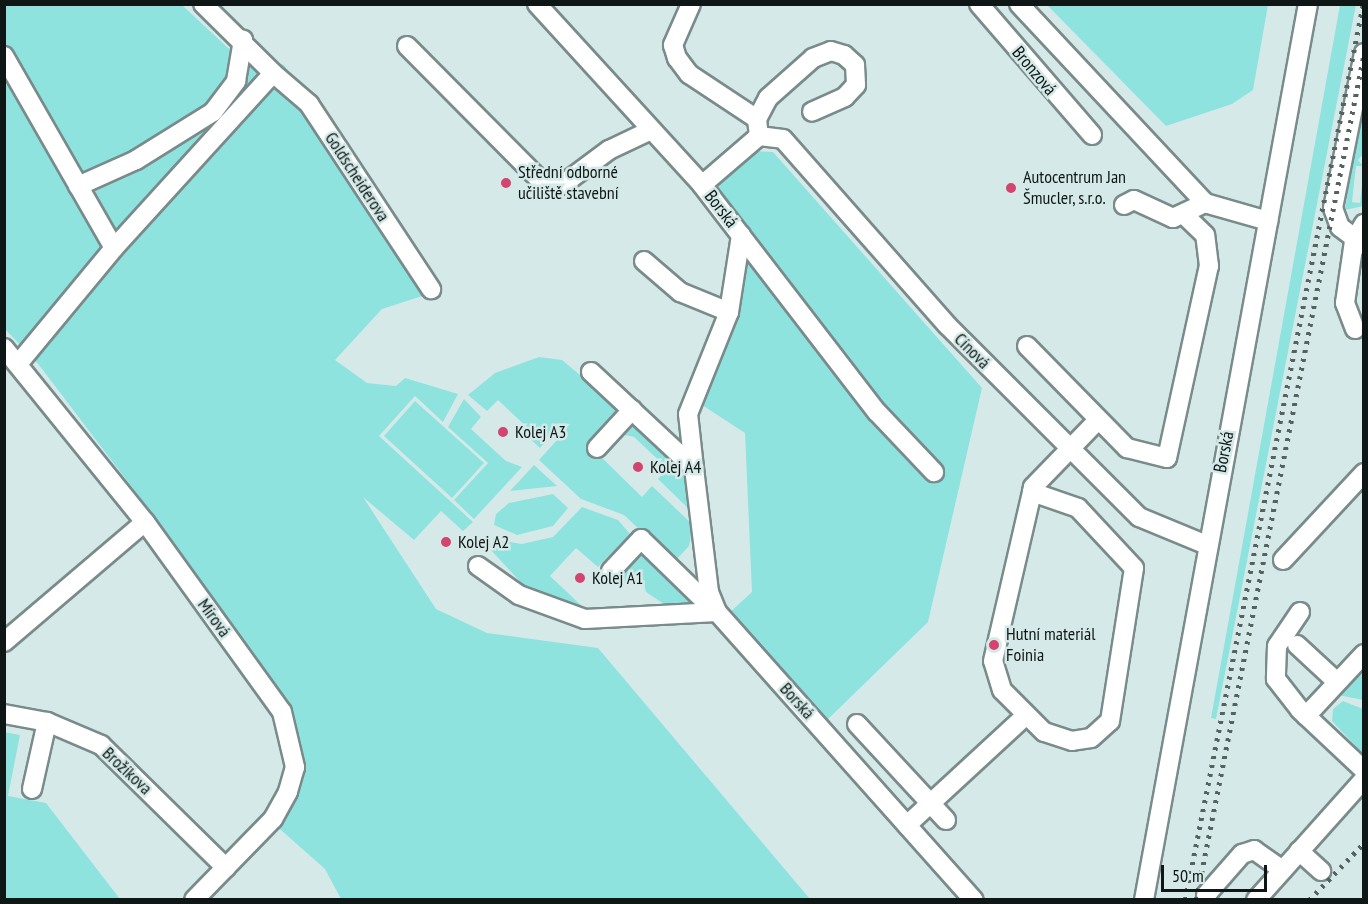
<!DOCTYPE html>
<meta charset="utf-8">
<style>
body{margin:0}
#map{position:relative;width:1368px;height:904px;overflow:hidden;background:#d5eae8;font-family:"PT Sans Narrow",sans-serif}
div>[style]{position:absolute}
.green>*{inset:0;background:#8fe3df}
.roads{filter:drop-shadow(2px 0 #798b8a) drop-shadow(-2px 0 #798b8a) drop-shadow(0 2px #798b8a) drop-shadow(0 -2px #798b8a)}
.minor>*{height:18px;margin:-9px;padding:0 9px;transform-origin:9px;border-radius:9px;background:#fff}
.rail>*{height:4.5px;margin-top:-2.25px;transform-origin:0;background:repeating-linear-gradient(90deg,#556260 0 3px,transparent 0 9px)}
.dots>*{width:16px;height:16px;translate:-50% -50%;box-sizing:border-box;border:3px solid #d5eae8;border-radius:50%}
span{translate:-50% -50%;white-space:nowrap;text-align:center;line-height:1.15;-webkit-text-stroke:5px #d5eae8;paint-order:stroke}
.street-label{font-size:18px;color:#0f1716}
.poi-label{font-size:18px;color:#0f1716}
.left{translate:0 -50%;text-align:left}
.frame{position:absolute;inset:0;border:6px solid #0f1716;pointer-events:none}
.scale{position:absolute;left:1161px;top:865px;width:106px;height:27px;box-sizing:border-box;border:3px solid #0f1716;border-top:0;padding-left:8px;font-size:18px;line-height:21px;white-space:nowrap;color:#0f1716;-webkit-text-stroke:4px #d5eae8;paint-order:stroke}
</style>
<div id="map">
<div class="green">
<i style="clip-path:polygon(5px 5px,182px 5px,228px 48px,284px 65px,441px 290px,382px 309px,335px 360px,367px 383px,396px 386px,405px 378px,458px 394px,443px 422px,415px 396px,379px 436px,473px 522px,463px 531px,441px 511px,414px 540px,363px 497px,436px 609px,487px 633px,598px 648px,810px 899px,341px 899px,325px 869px,264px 815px,284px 775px,290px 705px,150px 511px,39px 365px,5px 329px)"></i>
<i style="clip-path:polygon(1047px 5px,1268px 5px,1253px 90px,1232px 104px,1166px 126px)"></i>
<i style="clip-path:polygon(1340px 5px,1356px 5px,1216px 719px,1211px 718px)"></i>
<i style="clip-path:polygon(1363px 85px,1363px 154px,1358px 160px,1363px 166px,1356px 166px,1352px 202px,1360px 203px,1362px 185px,1363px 206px,1345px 210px)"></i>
<i style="clip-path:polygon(752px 151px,773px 152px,982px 388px,928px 622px,826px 721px,728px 614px,752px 592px,745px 433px,699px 403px,713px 381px,737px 308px,749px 228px,716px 193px,718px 179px)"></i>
<i style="clip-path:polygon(539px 357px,562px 360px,622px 410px,591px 447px,642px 497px,652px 486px,693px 525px,689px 546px,674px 562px,624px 515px,581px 499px,539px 460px,557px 440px,552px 435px,540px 448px,528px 437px,532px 432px,498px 400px,487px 411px,468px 395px,495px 373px)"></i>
<i style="clip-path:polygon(464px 399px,481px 417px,471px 429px,506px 461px,522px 467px,474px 519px,454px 500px,488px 463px,448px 427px)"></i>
<i style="clip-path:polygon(415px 401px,484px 463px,452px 498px,384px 436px)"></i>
<i style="clip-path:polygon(630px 420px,684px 474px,692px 512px,658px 479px,667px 468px,634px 437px,625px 435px,606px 454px,603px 451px)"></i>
<i style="clip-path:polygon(534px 465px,557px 486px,510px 491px)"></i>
<i style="clip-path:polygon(553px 494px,568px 508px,553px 526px,517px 535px,494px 525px,496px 514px,509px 503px)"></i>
<i style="clip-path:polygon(582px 507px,618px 520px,630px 534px,598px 567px,576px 548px,550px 576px,585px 609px,526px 588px,489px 548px,496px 540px,522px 544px,553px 537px)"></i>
<i style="clip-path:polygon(641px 554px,649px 561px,698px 607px,664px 604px,646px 592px,642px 577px,627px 587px,618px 572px)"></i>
<i style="clip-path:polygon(1363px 674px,1363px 700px,1338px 695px,1355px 678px)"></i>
<i style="clip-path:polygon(1343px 701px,1363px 709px,1363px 754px,1332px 721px,1333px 709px)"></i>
<i style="clip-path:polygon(4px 732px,20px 735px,8px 796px,46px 803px,120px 899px,5px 899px)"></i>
</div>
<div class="roads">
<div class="minor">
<i style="left:537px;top:4px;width:245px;rotate:47.6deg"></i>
<i style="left:702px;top:185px;width:287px;rotate:52.4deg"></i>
<i style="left:877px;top:412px;width:83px;rotate:46.5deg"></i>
<i style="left:691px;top:4px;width:45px;rotate:113.7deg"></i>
<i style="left:673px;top:45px;width:14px;rotate:73deg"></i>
<i style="left:677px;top:58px;width:20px;rotate:53deg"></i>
<i style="left:689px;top:74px;width:82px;rotate:33.5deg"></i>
<i style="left:979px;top:4px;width:173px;rotate:49.2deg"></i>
<i style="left:1019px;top:4px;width:272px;rotate:46.9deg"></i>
<i style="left:407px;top:46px;width:197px;rotate:45.2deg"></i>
<i style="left:546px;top:186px;width:16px;rotate:-4deg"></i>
<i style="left:562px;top:185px;width:59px;rotate:-36.7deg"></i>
<i style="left:609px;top:150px;width:47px;rotate:-25.5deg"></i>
<i style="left:1364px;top:53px;width:158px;rotate:101.3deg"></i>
<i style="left:1333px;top:208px;width:20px;rotate:70deg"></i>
<i style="left:1340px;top:227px;width:30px;rotate:37deg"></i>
<i style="left:4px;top:56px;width:221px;rotate:60.2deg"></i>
<i style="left:114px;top:248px;width:149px;rotate:129.6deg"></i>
<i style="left:273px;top:73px;width:48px;rotate:40.7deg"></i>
<i style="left:309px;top:104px;width:222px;rotate:56.6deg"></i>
<i style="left:759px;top:136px;width:17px;rotate:-97deg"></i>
<i style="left:757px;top:119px;width:24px;rotate:-62deg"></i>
<i style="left:768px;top:98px;width:60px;rotate:-41.6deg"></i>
<i style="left:813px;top:58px;width:19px;rotate:-21deg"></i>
<i style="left:831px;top:51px;width:14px;rotate:17deg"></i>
<i style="left:844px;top:55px;width:15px;rotate:42deg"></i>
<i style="left:855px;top:65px;width:20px;rotate:87deg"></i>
<i style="left:856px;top:85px;width:16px;rotate:133deg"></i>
<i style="left:845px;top:97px;width:36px;rotate:156deg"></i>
<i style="left:702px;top:185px;width:75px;rotate:-40.7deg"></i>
<i style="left:759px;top:136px;width:24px;rotate:7deg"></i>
<i style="left:783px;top:139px;width:249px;rotate:48.6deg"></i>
<i style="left:948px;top:326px;width:270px;rotate:45deg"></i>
<i style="left:1139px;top:517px;width:74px;rotate:22.4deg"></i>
<i style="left:78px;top:186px;width:64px;rotate:-24.1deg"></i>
<i style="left:136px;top:160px;width:91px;rotate:-31.9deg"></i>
<i style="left:213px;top:112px;width:39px;rotate:-53deg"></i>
<i style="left:236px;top:81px;width:42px;rotate:-80.3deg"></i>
<i style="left:1124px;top:205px;width:11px;rotate:-27deg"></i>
<i style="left:1134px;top:200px;width:43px;rotate:24.8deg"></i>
<i style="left:1173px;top:218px;width:35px;rotate:-25deg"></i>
<i style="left:1205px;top:203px;width:66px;rotate:15.9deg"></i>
<i style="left:114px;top:248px;width:236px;rotate:-47.7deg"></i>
<i style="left:273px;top:73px;width:98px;rotate:-135.4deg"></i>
<i style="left:644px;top:261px;width:48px;rotate:40.7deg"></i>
<i style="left:680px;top:292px;width:53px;rotate:22.2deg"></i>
<i style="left:1355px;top:329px;width:28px;rotate:-111deg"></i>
<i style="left:1345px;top:303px;width:63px;rotate:-81.7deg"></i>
<i style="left:1354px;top:241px;width:20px;rotate:-60deg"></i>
<i style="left:1027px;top:346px;width:143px;rotate:45.6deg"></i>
<i style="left:1127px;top:448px;width:41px;rotate:14deg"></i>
<i style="left:1167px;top:458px;width:197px;rotate:-77.7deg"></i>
<i style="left:1209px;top:266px;width:31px;rotate:-97deg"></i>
<i style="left:1205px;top:235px;width:28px;rotate:-136deg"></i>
<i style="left:4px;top:348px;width:224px;rotate:51deg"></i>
<i style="left:145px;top:522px;width:234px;rotate:54.2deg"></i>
<i style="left:282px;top:712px;width:57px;rotate:76.7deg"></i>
<i style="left:295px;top:767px;width:26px;rotate:106deg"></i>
<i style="left:288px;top:792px;width:31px;rotate:119deg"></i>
<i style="left:273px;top:819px;width:113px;rotate:134.3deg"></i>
<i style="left:591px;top:372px;width:141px;rotate:43deg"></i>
<i style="left:694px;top:468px;width:125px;rotate:83.1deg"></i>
<i style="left:709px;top:592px;width:22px;rotate:68deg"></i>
<i style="left:717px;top:612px;width:386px;rotate:48.3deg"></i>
<i style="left:597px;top:448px;width:52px;rotate:-47.4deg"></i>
<i style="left:694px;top:468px;width:54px;rotate:-96.3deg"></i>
<i style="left:688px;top:414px;width:110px;rotate:-68.1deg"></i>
<i style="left:729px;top:312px;width:78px;rotate:-81.1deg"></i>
<i style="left:1032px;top:492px;width:49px;rotate:19.2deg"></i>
<i style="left:1078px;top:508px;width:82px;rotate:47deg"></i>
<i style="left:1134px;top:568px;width:155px;rotate:98.9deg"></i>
<i style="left:1110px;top:721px;width:25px;rotate:138deg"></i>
<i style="left:1091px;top:738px;width:19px;rotate:171deg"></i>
<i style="left:1072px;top:741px;width:29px;rotate:-162deg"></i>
<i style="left:1044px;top:732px;width:59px;rotate:-135deg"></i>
<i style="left:1002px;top:690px;width:30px;rotate:-107deg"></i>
<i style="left:993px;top:661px;width:173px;rotate:-77deg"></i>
<i style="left:1032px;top:492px;width:5px;rotate:-79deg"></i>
<i style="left:1033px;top:487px;width:91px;rotate:-45.9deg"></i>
<i style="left:1283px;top:560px;width:119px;rotate:-47deg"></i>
<i style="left:478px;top:566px;width:50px;rotate:35.3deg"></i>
<i style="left:519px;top:595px;width:70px;rotate:20deg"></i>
<i style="left:585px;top:619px;width:132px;rotate:-3deg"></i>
<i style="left:611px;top:571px;width:44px;rotate:-46.8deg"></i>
<i style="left:641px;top:539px;width:100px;rotate:44.2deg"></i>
<i style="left:1300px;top:612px;width:41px;rotate:124.1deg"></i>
<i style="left:1277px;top:646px;width:33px;rotate:92deg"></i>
<i style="left:1276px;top:679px;width:39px;rotate:52deg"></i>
<i style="left:1300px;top:710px;width:88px;rotate:43.2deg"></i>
<i style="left:4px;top:642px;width:185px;rotate:-40.4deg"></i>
<i style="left:1297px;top:645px;width:54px;rotate:42.8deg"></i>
<i style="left:4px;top:714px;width:44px;rotate:10.5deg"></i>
<i style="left:47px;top:722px;width:59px;rotate:23.1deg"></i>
<i style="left:101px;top:745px;width:175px;rotate:44.5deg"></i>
<i style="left:1306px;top:716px;width:85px;rotate:-46.9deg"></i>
<i style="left:857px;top:724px;width:131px;rotate:47.2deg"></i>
<i style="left:32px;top:789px;width:69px;rotate:-77.4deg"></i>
<i style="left:907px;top:825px;width:162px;rotate:-42.7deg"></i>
<i style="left:1299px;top:851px;width:30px;rotate:42deg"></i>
<i style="left:1206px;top:895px;width:55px;rotate:-48.7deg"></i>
<i style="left:1242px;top:854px;width:13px;rotate:-18deg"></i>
<i style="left:1254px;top:850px;width:35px;rotate:35deg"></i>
<i style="left:1144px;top:900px;width:911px;rotate:-79.63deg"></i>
<i style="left:1256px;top:900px;width:162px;rotate:-48.2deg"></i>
</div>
</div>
<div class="rail">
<i style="left:1185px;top:900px;width:914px;rotate:-78.76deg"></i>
<i style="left:1196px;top:900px;width:864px;rotate:-78.78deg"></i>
<i style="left:1309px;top:900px;width:79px;rotate:-46deg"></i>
</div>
<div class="dots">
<i style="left:506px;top:183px;background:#d3446e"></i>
<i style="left:1011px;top:188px;background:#d3446e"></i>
<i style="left:503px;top:432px;background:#d3446e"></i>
<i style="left:638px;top:467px;background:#d3446e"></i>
<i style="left:446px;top:542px;background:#d3446e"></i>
<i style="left:580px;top:578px;background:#d3446e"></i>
<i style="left:994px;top:645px;background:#d3446e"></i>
</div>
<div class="street-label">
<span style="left:1034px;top:71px;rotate:50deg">Bronzová</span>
<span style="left:357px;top:177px;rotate:57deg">Goldscheiderova</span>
<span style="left:721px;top:209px;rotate:52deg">Borská</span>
<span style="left:972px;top:351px;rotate:45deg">Cínová</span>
<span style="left:1224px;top:452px;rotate:-79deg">Borská</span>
<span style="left:214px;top:618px;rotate:54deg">Mírová</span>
<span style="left:797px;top:701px;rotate:48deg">Borská</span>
<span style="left:127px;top:771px;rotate:43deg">Brožíkova</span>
</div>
<div class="poi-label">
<span class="left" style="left:518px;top:183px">Střední odborné<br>učiliště stavební</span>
<span class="left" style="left:1023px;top:188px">Autocentrum Jan<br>Šmucler, s.r.o.</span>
<span class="left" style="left:515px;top:432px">Kolej A3</span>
<span class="left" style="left:650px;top:467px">Kolej A4</span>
<span class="left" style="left:458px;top:542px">Kolej A2</span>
<span class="left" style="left:592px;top:578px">Kolej A1</span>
<span class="left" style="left:1006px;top:645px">Hutní materiál<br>Foinia</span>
</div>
<div class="frame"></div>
<div class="scale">50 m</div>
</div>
